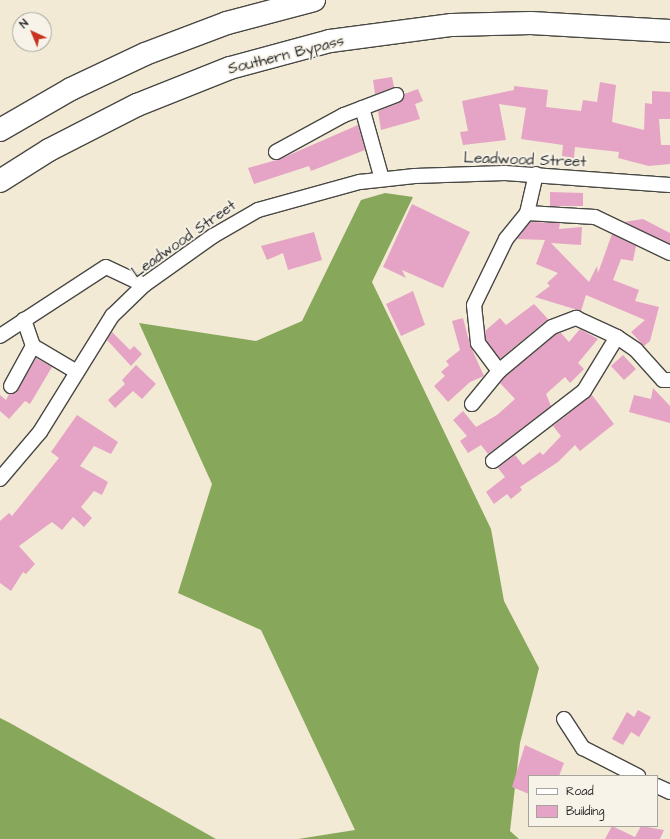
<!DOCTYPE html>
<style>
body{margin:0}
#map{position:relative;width:670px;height:839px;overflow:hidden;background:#f2ead4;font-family:"Architects Daughter",sans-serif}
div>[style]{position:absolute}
.forest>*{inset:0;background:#87a75b}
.building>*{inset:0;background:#e5a4c5}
.roads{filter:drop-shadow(1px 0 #494844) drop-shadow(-1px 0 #494844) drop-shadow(0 1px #494844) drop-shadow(0 -1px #494844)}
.street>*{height:14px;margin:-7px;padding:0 7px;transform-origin:7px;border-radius:7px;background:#fff}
.highway>*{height:22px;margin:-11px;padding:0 11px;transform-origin:11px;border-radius:11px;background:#fff}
span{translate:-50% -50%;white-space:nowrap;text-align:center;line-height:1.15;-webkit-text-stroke:3.5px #f7f3e8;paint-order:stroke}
.street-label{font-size:15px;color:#2b2b2b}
.legend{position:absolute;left:528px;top:775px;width:130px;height:52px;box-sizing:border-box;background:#f7f3e8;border:1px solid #a5a39c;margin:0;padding:5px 7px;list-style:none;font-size:12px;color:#2b2b2b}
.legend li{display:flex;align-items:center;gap:8px;height:20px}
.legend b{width:20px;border:1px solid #a5a39c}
.north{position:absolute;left:12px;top:12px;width:40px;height:40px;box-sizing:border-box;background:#f7f3e8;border:1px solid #a5a39c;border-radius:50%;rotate:316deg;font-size:11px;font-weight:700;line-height:16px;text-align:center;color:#2b2b2b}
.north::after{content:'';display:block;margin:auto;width:14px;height:18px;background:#c8321e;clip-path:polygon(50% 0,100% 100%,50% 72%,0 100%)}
</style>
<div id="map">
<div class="forest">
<i style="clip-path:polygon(385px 193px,413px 197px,372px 282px,491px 529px,504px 601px,539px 668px,520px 743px,510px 831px,519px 839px,298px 839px,355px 830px,261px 630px,178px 593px,212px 484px,139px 323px,256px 341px,302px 321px,361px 200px)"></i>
<i style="clip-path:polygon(0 718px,10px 723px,216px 839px,0 839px)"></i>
</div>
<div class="building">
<i style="clip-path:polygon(392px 77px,394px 87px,375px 94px,373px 80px)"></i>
<i style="clip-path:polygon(600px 82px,616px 85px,612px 122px,644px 130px,645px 103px,652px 104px,652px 91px,670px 92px,670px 119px,659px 119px,661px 145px,670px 145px,670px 164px,649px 166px,618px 158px,619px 152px,575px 147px,574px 158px,562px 156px,563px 145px,521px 139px,526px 108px,499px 104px,506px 140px,463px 145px,460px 132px,468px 131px,462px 101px,514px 90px,514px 86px,548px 90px,546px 107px,581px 111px,583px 100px,597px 102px)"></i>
<i style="clip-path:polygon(418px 89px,423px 101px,415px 104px,420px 119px,381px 130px,378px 111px,399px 103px,404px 94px)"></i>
<i style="clip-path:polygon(358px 125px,365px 150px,311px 171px,309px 166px,254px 184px,248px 168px,280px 159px)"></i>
<i style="clip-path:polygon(550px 192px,583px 193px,583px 206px,550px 206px)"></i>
<i style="clip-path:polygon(412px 204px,470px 232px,443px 288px,402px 270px,406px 278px,383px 267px)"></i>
<i style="clip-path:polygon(643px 219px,670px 233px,670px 244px,624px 222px)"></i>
<i style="clip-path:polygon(530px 222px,560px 223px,559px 229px,582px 227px,581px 245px,551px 243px,589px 282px,597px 266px,598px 273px,612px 234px,636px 246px,633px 261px,621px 259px,613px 280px,639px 290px,635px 301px,659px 307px,650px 341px,644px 346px,631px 332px,645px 320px,586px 295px,581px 311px,535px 297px,550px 286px,547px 283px,558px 273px,536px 264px,545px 240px,517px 239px)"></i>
<i style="clip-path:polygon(314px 232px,322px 260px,288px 270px,283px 253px,267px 260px,261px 246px)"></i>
<i style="clip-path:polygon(413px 291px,425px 325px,401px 336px,386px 304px)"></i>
<i style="clip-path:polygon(534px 304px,548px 319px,500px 359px,486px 340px,485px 331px,500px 318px,506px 325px)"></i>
<i style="clip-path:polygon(463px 318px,470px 345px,484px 376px,470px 382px,448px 402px,434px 386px,445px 376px,441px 372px,449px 365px,446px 361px,460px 350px,452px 321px)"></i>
<i style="clip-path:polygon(580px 329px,598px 339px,578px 363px,584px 369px,570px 383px,565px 377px,546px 394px,551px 406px,488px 454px,481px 445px,468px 453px,460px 441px,467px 436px,453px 420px,463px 411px,476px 427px,497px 415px,515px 399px,500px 383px,505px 377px,556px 334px,561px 333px,569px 342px)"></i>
<i style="clip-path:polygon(112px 332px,130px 350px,134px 346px,142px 354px,131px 366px,107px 340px)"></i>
<i style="clip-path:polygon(623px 355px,636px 369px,624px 380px,611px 366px)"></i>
<i style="clip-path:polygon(36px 358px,52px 367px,30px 404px,25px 401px,9px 419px,0 411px,0 395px,6px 400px,9px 394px,16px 393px)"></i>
<i style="clip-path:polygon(136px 365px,156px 384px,142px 399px,133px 391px,115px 408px,108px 400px,125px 384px,122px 380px)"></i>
<i style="clip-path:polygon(653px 388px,670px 406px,670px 423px,629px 412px,634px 395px,651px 399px)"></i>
<i style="clip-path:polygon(592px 395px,614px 424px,580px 451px,575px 445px,558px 462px,520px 487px,522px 490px,511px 499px,507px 494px,494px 504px,486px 492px,505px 477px,498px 468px,515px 455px,523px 465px,540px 452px,543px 455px,561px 436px,553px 426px)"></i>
<i style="clip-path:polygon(77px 415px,118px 442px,111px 454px,94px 446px,80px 466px,108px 482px,102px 495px,94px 491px,81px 507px,92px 518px,84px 527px,73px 517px,62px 530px,52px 522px,19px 546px,35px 564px,26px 574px,23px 572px,11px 591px,0 583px,0 521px,9px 513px,12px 516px,59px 458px,51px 452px)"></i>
<i style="clip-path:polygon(638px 710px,651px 717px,639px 737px,631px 732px,623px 745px,612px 739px,627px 712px,634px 717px)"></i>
<i style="clip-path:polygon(525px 745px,564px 763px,559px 776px,529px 776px,529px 794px,512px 787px)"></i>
<i style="clip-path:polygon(612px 826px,635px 837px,641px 826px,664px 830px,660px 839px,605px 839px)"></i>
</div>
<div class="roads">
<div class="street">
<i style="left:362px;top:108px;width:74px;rotate:74.3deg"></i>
<i style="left:276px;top:152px;width:77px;rotate:-28.6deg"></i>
<i style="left:344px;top:115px;width:56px;rotate:-21deg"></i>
<i style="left:527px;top:213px;width:68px;rotate:3.4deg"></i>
<i style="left:595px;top:217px;width:83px;rotate:25.6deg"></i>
<i style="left:0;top:336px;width:126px;rotate:-33.1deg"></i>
<i style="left:106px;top:267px;width:42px;rotate:25.3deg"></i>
<i style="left:33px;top:346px;width:51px;rotate:30.6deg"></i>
<i style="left:499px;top:371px;width:35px;rotate:-127deg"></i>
<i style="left:478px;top:343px;width:38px;rotate:-96deg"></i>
<i style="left:474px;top:305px;width:73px;rotate:-64.1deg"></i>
<i style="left:506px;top:239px;width:33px;rotate:-51deg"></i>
<i style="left:527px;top:213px;width:40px;rotate:-77deg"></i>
<i style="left:11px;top:386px;width:46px;rotate:-61.2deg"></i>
<i style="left:33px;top:346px;width:28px;rotate:-109deg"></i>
<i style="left:472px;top:404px;width:43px;rotate:-50.7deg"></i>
<i style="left:499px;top:371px;width:69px;rotate:-39.7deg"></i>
<i style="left:552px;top:327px;width:26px;rotate:-21deg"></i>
<i style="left:576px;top:318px;width:45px;rotate:24.9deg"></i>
<i style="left:617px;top:337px;width:23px;rotate:34deg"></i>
<i style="left:636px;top:350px;width:40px;rotate:48deg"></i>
<i style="left:663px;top:380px;width:7px"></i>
<i style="left:493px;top:461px;width:115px;rotate:-37.6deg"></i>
<i style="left:584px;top:391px;width:63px;rotate:-58.6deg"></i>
<i style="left:0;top:479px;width:62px;rotate:-49.6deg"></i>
<i style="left:40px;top:432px;width:137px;rotate:-58.2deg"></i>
<i style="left:112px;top:316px;width:45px;rotate:-44.1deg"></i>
<i style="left:144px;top:285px;width:85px;rotate:-35.4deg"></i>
<i style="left:213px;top:236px;width:52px;rotate:-30deg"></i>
<i style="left:258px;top:210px;width:106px;rotate:-15.4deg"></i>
<i style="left:360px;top:182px;width:55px;rotate:-6.2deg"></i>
<i style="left:415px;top:176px;width:90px;rotate:-1.9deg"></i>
<i style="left:505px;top:173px;width:165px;rotate:4.2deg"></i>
<i style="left:564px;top:719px;width:35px;rotate:57deg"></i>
<i style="left:583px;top:748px;width:62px;rotate:27deg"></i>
<i style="left:657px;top:786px;width:14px;rotate:25deg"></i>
</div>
<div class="highway">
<i style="left:0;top:130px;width:82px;rotate:-30deg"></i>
<i style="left:71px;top:89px;width:82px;rotate:-25.3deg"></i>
<i style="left:145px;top:54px;width:88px;rotate:-20.7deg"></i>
<i style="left:227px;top:23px;width:90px;rotate:-14.8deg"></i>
<i style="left:0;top:181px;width:58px;rotate:-32.3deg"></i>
<i style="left:49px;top:150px;width:99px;rotate:-27.1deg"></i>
<i style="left:137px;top:105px;width:100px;rotate:-21.7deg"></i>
<i style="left:230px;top:68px;width:104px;rotate:-15.1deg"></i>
<i style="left:330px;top:41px;width:123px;rotate:-7.5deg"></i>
<i style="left:452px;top:25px;width:79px;rotate:-1.5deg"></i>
<i style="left:531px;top:23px;width:139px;rotate:3.3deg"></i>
</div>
</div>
<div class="street-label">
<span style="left:286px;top:55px;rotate:-14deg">Southern Bypass</span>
<span style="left:525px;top:160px;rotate:2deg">Leadwood Street</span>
<span style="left:184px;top:239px;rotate:-35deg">Leadwood Street</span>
</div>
<ul class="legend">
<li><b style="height:5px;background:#fff"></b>Road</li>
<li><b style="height:11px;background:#e5a4c5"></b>Building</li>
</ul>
<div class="north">N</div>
</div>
